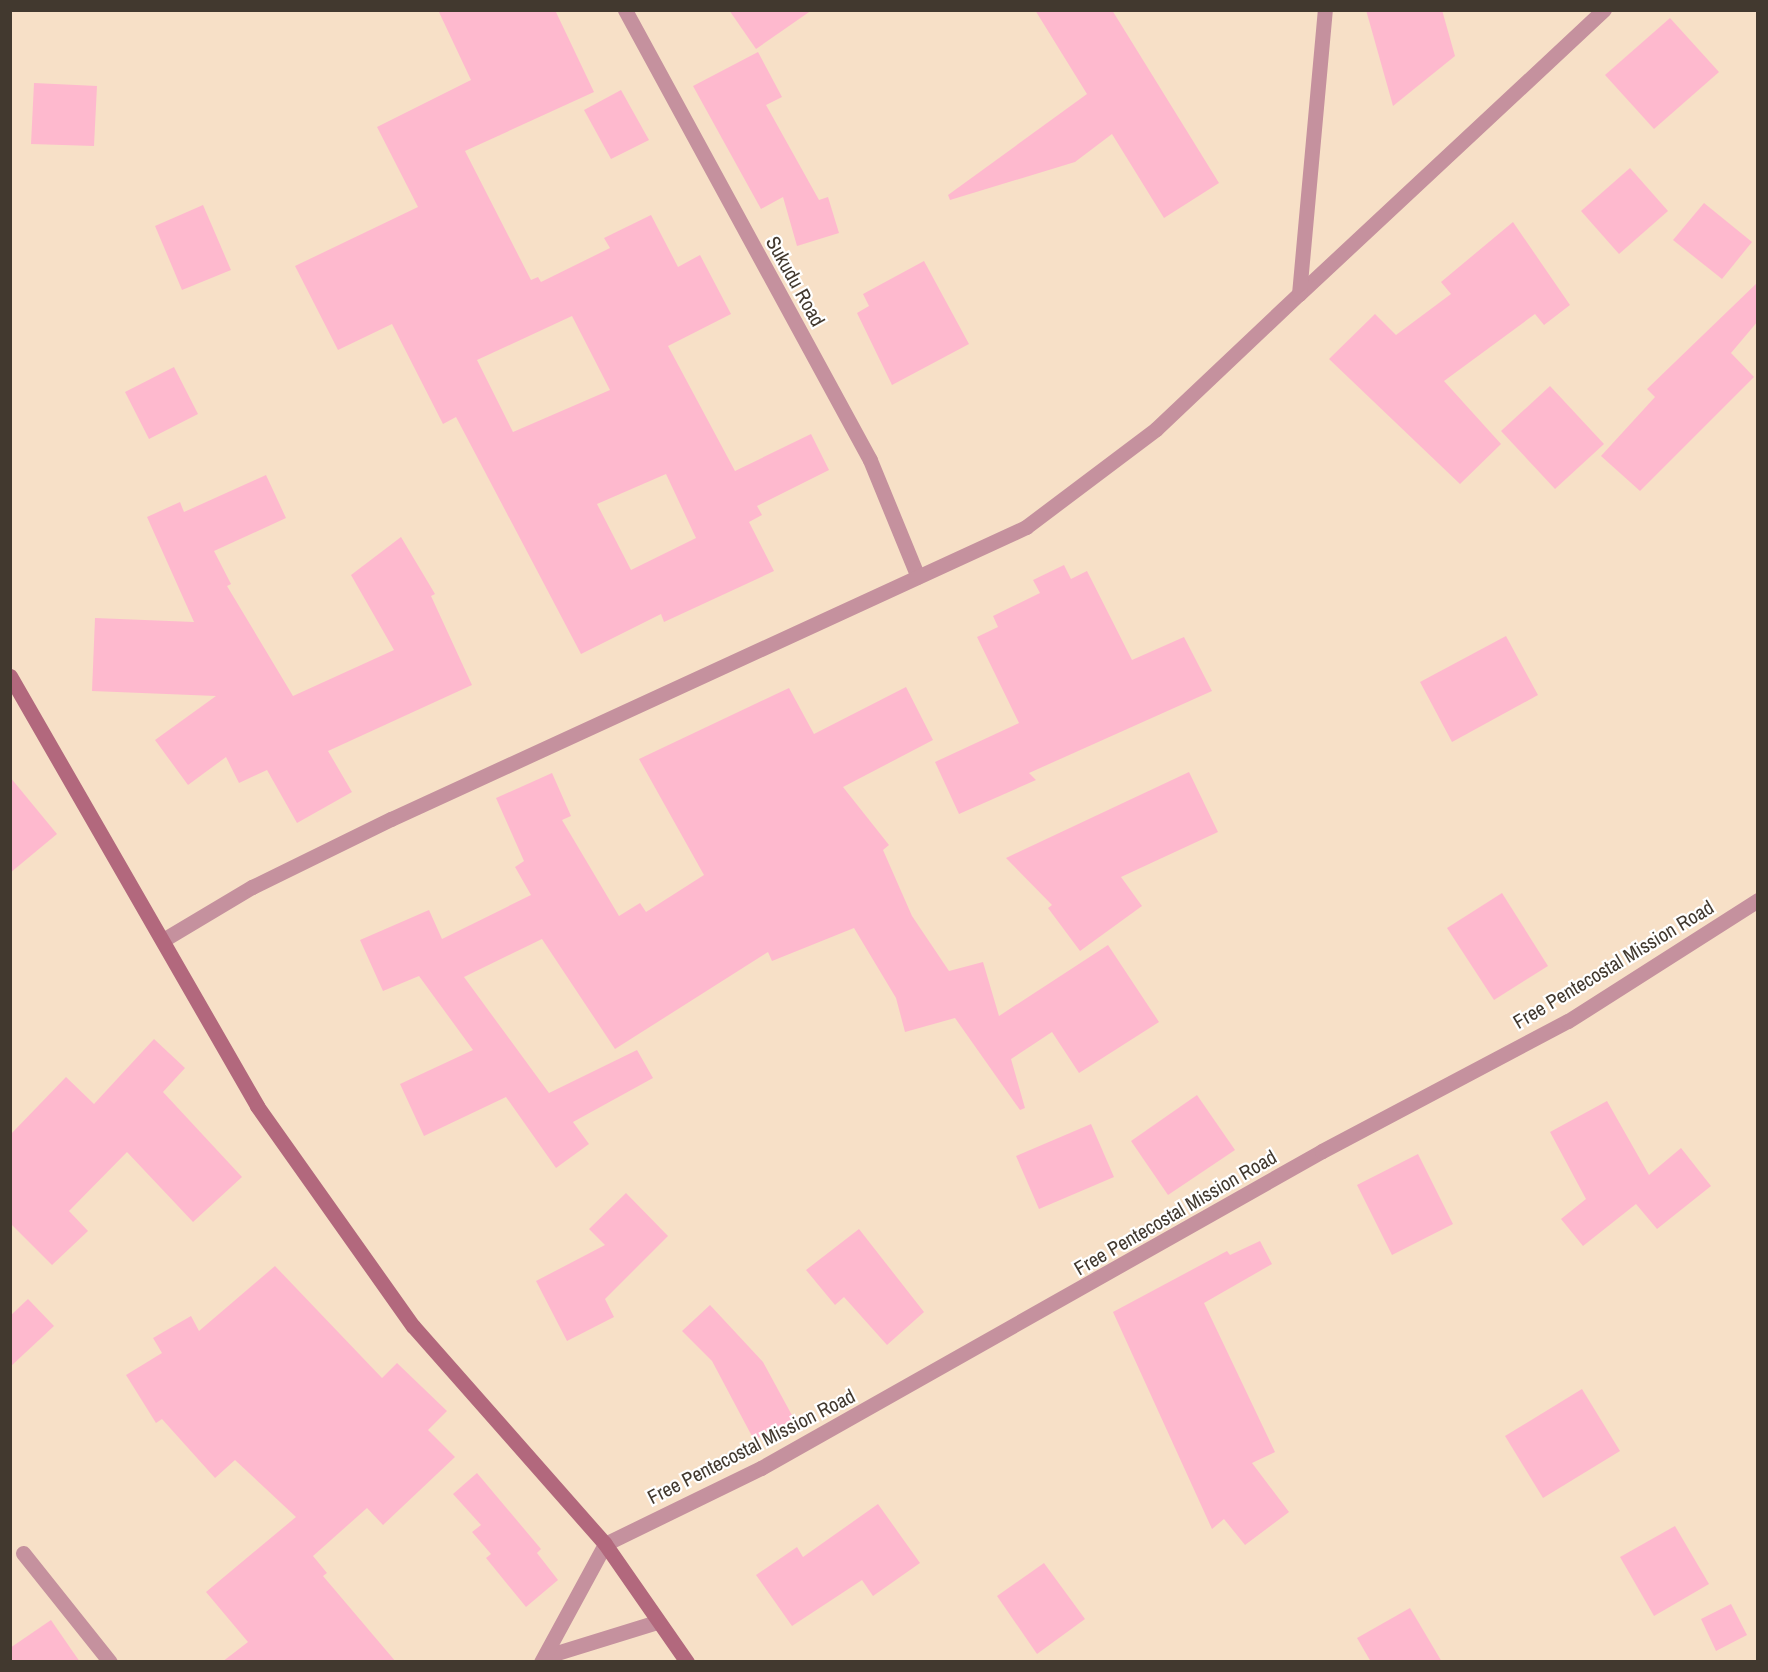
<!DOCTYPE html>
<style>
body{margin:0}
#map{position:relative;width:1768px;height:1672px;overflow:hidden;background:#f7e0c7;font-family:"Archivo Narrow",sans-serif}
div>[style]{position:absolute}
.building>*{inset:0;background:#feb9ce}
.minor>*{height:15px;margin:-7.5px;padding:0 7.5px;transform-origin:7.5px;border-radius:7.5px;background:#c5919e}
.secondary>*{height:15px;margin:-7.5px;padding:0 7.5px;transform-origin:7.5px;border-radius:7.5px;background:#b2687d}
span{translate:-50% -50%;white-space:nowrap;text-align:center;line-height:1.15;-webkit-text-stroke:4.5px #fff;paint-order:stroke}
.street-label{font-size:20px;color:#42392f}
.frame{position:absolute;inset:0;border:12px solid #42392f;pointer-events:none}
</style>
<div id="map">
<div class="building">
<i style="clip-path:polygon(evenodd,438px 10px,555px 10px,594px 92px,465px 151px,531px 280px,538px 277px,541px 282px,610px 248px,604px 238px,651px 215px,678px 267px,700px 255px,731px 314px,668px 346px,735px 471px,811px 434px,829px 470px,757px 506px,762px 515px,749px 522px,774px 571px,664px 622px,661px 614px,581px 654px,456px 417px,443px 424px,392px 324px,338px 350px,295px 266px,418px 207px,377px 127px,471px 80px,438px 10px,572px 316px,610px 390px,513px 432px,477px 360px,572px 316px,438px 10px,666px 474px,696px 538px,631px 570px,597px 504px,666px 474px)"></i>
<i style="clip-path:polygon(729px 10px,812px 10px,756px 49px)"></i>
<i style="clip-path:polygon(1035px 10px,1112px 10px,1219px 183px,1164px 218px,1112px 134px,1075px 162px,950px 200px,948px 195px,1087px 94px)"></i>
<i style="clip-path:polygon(1366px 10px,1442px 10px,1455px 56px,1393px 106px)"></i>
<i style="clip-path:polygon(1670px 18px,1719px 72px,1654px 129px,1605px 75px)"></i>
<i style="clip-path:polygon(758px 52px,782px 97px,766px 105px,819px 200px,828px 197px,839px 233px,797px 246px,783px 197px,761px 209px,693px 86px)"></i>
<i style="clip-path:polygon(34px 83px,97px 86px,94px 146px,31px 144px)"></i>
<i style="clip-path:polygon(621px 90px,649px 140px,611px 159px,584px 110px)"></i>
<i style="clip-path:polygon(1630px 168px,1668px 211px,1619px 254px,1581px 211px)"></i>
<i style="clip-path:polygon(1704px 203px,1752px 242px,1722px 279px,1673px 240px)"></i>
<i style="clip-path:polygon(203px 205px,231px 270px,182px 290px,155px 226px)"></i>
<i style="clip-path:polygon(1513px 222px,1570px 305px,1544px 325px,1535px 314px,1444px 381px,1501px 444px,1460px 484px,1329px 359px,1375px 314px,1396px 335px,1451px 294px,1441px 282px)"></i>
<i style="clip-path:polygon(924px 261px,969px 344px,892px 385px,857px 313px,869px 306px,863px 294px)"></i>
<i style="clip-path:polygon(1758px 282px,1758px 321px,1731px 353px,1754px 377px,1640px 491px,1601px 456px,1655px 397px,1647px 389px)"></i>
<i style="clip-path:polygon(174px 367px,198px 414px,149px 439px,125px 392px)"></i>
<i style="clip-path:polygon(1550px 386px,1604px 444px,1555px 489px,1501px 431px)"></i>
<i style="clip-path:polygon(266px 475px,286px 518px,214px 551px,231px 584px,227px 586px,293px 696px,394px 650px,351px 575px,401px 537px,435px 594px,431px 596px,472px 685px,328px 751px,352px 792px,297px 823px,267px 770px,239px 783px,226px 757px,188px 785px,155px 740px,216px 696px,92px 691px,95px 618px,194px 622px,147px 517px,180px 502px,184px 512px)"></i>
<i style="clip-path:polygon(1064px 565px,1071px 579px,1087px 571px,1132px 660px,1184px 637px,1212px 691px,1029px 773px,1036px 780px,959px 814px,935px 762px,1019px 723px,977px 637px,998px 627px,993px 616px,1040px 593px,1033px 580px)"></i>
<i style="clip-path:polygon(1506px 636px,1538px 695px,1452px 742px,1420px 682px)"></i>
<i style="clip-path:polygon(906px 687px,933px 740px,843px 787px,889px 845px,883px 850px,912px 916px,949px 971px,983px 962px,999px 1016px,1108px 945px,1159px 1022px,1079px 1073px,1052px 1032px,1011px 1059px,1025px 1108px,1020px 1110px,955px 1018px,905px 1032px,896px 998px,854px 928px,772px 961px,768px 952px,615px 1049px,542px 939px,464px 977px,549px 1093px,637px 1050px,653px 1078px,573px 1122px,589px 1144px,556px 1168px,506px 1097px,424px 1136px,400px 1084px,473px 1050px,419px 976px,383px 991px,360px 940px,429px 910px,442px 939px,531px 895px,515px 867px,524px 861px,496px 798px,552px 773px,571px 816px,562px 820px,619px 916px,640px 903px,646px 912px,704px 875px,639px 759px,789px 688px,814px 734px)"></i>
<i style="clip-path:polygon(1189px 772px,1218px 832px,1121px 877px,1142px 906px,1080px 951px,1048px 908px,1052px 905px,1006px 858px)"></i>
<i style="clip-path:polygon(10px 777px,57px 834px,10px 873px)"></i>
<i style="clip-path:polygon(1502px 893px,1548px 966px,1494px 1000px,1447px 928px)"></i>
<i style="clip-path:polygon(154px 1039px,185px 1068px,163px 1092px,242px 1177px,193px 1222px,127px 1152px,69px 1211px,88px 1231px,52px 1265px,10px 1223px,10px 1135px,66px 1077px,94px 1104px)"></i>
<i style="clip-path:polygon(1197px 1095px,1235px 1150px,1168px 1195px,1131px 1141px)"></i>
<i style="clip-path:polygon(1607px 1101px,1649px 1175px,1681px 1148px,1711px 1186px,1657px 1229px,1636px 1204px,1583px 1246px,1561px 1219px,1586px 1199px,1550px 1132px)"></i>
<i style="clip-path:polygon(1091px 1124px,1114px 1177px,1039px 1209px,1016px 1156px)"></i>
<i style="clip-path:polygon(1418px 1154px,1453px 1224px,1392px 1255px,1357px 1185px)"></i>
<i style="clip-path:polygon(626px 1193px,668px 1236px,605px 1299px,614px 1317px,567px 1341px,536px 1281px,605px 1245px,589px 1229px)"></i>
<i style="clip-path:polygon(859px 1229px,924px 1312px,887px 1345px,844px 1297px,835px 1305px,806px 1270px)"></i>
<i style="clip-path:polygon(1260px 1241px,1272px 1264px,1204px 1303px,1275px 1452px,1252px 1463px,1289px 1512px,1245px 1545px,1224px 1519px,1212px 1529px,1113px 1312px,1227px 1251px,1230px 1255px)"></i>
<i style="clip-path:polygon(275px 1266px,382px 1378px,397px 1363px,447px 1411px,428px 1430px,455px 1457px,383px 1525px,367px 1508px,313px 1556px,327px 1573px,323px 1576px,396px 1662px,222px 1662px,248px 1642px,206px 1592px,296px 1517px,235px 1460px,215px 1478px,162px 1419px,156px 1423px,126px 1375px,162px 1353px,153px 1338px,191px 1316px,199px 1331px)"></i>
<i style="clip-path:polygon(28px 1299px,54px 1326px,10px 1367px,10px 1316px)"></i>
<i style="clip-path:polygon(710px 1305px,763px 1362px,794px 1419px,754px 1440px,712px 1361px,682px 1331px)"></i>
<i style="clip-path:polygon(1582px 1389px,1620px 1451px,1543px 1498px,1505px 1436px)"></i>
<i style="clip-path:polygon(477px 1473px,541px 1549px,537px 1553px,558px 1580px,526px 1607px,486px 1558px,491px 1554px,472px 1532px,481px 1525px,453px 1494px)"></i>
<i style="clip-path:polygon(878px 1504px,920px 1563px,873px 1596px,862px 1580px,792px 1626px,756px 1575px,797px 1547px,803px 1557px)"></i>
<i style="clip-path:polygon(1675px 1526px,1709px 1584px,1654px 1616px,1620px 1557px)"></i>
<i style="clip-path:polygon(1044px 1563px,1085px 1619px,1037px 1654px,997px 1596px)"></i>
<i style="clip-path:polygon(1731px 1604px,1747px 1635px,1716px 1651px,1701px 1619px)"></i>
<i style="clip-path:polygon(1410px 1608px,1442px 1662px,1371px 1662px,1357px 1638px)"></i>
<i style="clip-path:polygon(51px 1620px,80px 1662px,10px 1662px,10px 1648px)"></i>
</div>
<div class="minor">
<i style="left:625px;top:10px;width:512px;rotate:61.43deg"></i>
<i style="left:870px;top:460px;width:126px;rotate:67.7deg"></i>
<i style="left:1299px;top:294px;width:417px;rotate:-43deg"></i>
<i style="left:163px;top:940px;width:104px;rotate:-30.8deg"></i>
<i style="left:252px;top:887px;width:155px;rotate:-26.1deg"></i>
<i style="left:391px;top:819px;width:699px;rotate:-24.69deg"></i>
<i style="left:1026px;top:527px;width:163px;rotate:-37deg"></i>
<i style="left:1156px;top:429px;width:197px;rotate:-43.4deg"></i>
<i style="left:1299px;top:294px;width:285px;rotate:-84.8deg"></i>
<i style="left:23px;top:1553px;width:139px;rotate:51.4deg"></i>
<i style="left:547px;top:1656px;width:115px;rotate:-17.2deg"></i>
<i style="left:541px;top:1662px;width:134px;rotate:-61.5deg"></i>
<i style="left:605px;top:1544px;width:174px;rotate:-26deg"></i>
<i style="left:761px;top:1468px;width:644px;rotate:-29.47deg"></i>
<i style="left:1322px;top:1151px;width:278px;rotate:-27.9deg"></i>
<i style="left:1568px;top:1021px;width:225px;rotate:-32.5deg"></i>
</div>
<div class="secondary">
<i style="left:10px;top:676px;width:496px;rotate:60.1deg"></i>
<i style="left:257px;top:1106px;width:270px;rotate:54.7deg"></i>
<i style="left:413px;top:1326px;width:290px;rotate:48.6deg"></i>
<i style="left:605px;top:1544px;width:144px;rotate:55.2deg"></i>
</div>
<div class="street-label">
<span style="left:796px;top:281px;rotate:61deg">Sukudu Road</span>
<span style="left:1613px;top:964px;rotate:-31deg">Free Pentecostal Mission Road</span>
<span style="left:1175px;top:1212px;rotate:-30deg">Free Pentecostal Mission Road</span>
<span style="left:751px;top:1446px;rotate:-27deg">Free Pentecostal Mission Road</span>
</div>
<div class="frame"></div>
</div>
